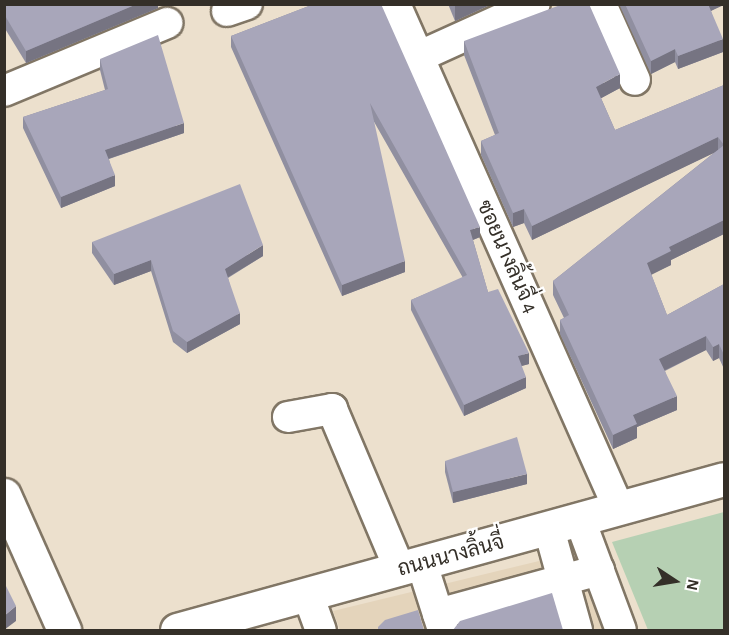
<!DOCTYPE html>
<meta charset="utf-8">
<style>
body{margin:0}
#map{position:relative;width:729px;height:635px;overflow:hidden;background:#ece0cd;font-family:"Alegreya Sans",Sarabun,sans-serif}
div>[style]{position:absolute}
.built>*{inset:0;background:#e4d4bb}
.green>*{inset:0;background:#b6d0b3}
.roads{filter:drop-shadow(2px 0 #817665) drop-shadow(-2px 0 #817665) drop-shadow(0 2px #817665) drop-shadow(0 -2px #817665)}
.minor>*{height:30px;margin:-15px;padding:0 15px;transform-origin:15px;border-radius:15px;background:#fff}
.major>*{height:33px;margin:-16.5px;padding:0 16.5px;transform-origin:16.5px;border-radius:16.5px;background:#fff}
.wall>*{inset:0;background:#908fa0}
.shaded-wall>*{inset:0;background:#767482}
.building>*{inset:0;background:#a8a6ba}
span{translate:-50% -50%;white-space:nowrap;text-align:center;line-height:1.15;-webkit-text-stroke:4.5px #fff;paint-order:stroke}
.street-label{font-size:21px;color:#342f28}
.frame{position:absolute;inset:0;border:6px solid #342f28;pointer-events:none}
.north{position:absolute;left:645px;top:551px;width:60px;height:60px;-webkit-text-stroke:4px #fff;paint-order:stroke;rotate:102deg;font-size:16px;font-weight:700;line-height:24px;text-align:center;color:#342f28}
.north::after{content:'';display:block;margin:auto;width:21px;height:27px;background:#342f28;clip-path:polygon(50% 0,100% 100%,50% 72%,0 100%)}
</style>
<div id="map">
<div class="built">
<i style="clip-path:polygon(593px 548px,613px 630px,340px 630px,333px 611px)"></i>
</div>
<div class="green">
<i style="clip-path:polygon(724px 512px,724px 630px,648px 630px,612px 542px)"></i>
</div>
<div class="roads">
<div class="minor">
<i style="left:395px;top:4px;width:552px;rotate:66.08deg"></i>
<i style="left:601px;top:4px;width:83px;rotate:65.9deg"></i>
<i style="left:227px;top:11px;width:21px;rotate:-19deg"></i>
<i style="left:418px;top:57px;width:128px;rotate:-24.4deg"></i>
<i style="left:4px;top:91px;width:177px;rotate:-22.6deg"></i>
<i style="left:288px;top:417px;width:45px;rotate:-10.3deg"></i>
<i style="left:332px;top:409px;width:175px;rotate:67.1deg"></i>
<i style="left:580px;top:520px;width:117px;rotate:69.6deg"></i>
<i style="left:549px;top:529px;width:105px;rotate:74.5deg"></i>
<i style="left:422px;top:564px;width:69px;rotate:72.3deg"></i>
<i style="left:308px;top:595px;width:37px;rotate:70deg"></i>
<i style="left:438px;top:614px;width:167px;rotate:-15.3deg"></i>
</div>
<div class="major">
<i style="left:4px;top:495px;width:148px;rotate:66deg"></i>
<i style="left:177px;top:630px;width:567px;rotate:-15.43deg"></i>
</div>
</div>
<div class="wall">
<i style="clip-path:polygon(4px 4px,158px 4px,158px 8px,26px 63px,4px 27px)"></i>
<i style="clip-path:polygon(314px 4px,480px 237px,473px 240px,488px 292px,529px 364px,521px 366px,526px 388px,464px 416px,411px 310px,411px 300px,463px 278px,373px 120px,405px 272px,342px 296px,231px 47px,231px 36px)"></i>
<i style="clip-path:polygon(448px 4px,492px 4px,455px 21px)"></i>
<i style="clip-path:polygon(619px 4px,724px 4px,711px 11px,723px 52px,678px 69px,675px 62px,651px 74px)"></i>
<i style="clip-path:polygon(464px 41px,620px 88px,601px 98px,615px 130px,724px 85px,724px 234px,671px 260px,671px 265px,651px 274px,667px 315px,724px 284px,724px 369px,719px 358px,713px 361px,706px 350px,665px 371px,677px 410px,637px 427px,637px 438px,613px 449px,560px 334px,560px 320px,564px 318px,553px 295px,553px 281px,715px 152px,532px 240px,524px 223px,513px 227px,481px 155px,481px 141px,495px 135px,464px 55px)"></i>
<i style="clip-path:polygon(100px 59px,184px 133px,109px 159px,115px 186px,61px 208px,23px 128px,23px 117px,105px 90px,100px 70px)"></i>
<i style="clip-path:polygon(92px 242px,263px 256px,228px 278px,240px 324px,187px 353px,173px 342px,151px 271px,114px 285px,92px 253px)"></i>
<i style="clip-path:polygon(445px 461px,527px 484px,453px 503px,445px 472px)"></i>
</div>
<div class="shaded-wall">
<i style="clip-path:polygon(137px 4px,158px 4px,158px 8px,26px 63px,26px 51px)"></i>
<i style="clip-path:polygon(459px 4px,492px 4px,455px 21px,455px 6px)"></i>
<i style="clip-path:polygon(706px 4px,724px 4px,724px 5px,706px 13px)"></i>
<i style="clip-path:polygon(723px 39px,723px 52px,678px 69px,678px 56px)"></i>
<i style="clip-path:polygon(675px 49px,675px 62px,651px 74px,651px 61px)"></i>
<i style="clip-path:polygon(620px 74px,620px 88px,596px 101px,596px 87px)"></i>
<i style="clip-path:polygon(184px 123px,184px 133px,105px 160px,105px 150px)"></i>
<i style="clip-path:polygon(718px 137px,718px 151px,532px 240px,532px 226px)"></i>
<i style="clip-path:polygon(115px 175px,115px 186px,61px 208px,61px 197px)"></i>
<i style="clip-path:polygon(524px 209px,524px 223px,513px 227px,513px 213px)"></i>
<i style="clip-path:polygon(724px 220px,724px 234px,671px 260px,671px 265px,647px 277px,647px 263px,669px 247px)"></i>
<i style="clip-path:polygon(480px 227px,480px 237px,470px 241px,470px 230px)"></i>
<i style="clip-path:polygon(263px 245px,263px 256px,225px 279px,225px 269px)"></i>
<i style="clip-path:polygon(151px 260px,151px 271px,114px 285px,114px 274px)"></i>
<i style="clip-path:polygon(405px 261px,405px 272px,342px 296px,342px 285px)"></i>
<i style="clip-path:polygon(240px 313px,240px 324px,187px 353px,187px 342px)"></i>
<i style="clip-path:polygon(706px 336px,706px 350px,659px 373px,659px 359px)"></i>
<i style="clip-path:polygon(719px 344px,719px 358px,713px 361px,713px 347px)"></i>
<i style="clip-path:polygon(529px 353px,529px 364px,518px 367px,518px 356px)"></i>
<i style="clip-path:polygon(526px 377px,526px 388px,464px 416px,464px 405px)"></i>
<i style="clip-path:polygon(677px 396px,677px 410px,637px 427px,637px 438px,613px 449px,613px 435px,633px 415px)"></i>
<i style="clip-path:polygon(527px 474px,527px 484px,453px 503px,453px 492px)"></i>
<i style="clip-path:polygon(16px 606px,16px 621px,4px 630px,4px 616px)"></i>
</div>
<div class="building">
<i style="clip-path:polygon(4px 4px,137px 4px,26px 51px,4px 14px)"></i>
<i style="clip-path:polygon(314px 4px,381px 4px,480px 227px,470px 230px,488px 292px,498px 289px,529px 353px,518px 356px,526px 377px,464px 405px,411px 300px,467px 275px,370px 103px,405px 261px,342px 285px,231px 36px)"></i>
<i style="clip-path:polygon(563px 4px,589px 4px,620px 74px,596px 87px,615px 130px,724px 85px,724px 220px,669px 247px,671px 251px,647px 263px,667px 315px,724px 284px,724px 355px,719px 344px,713px 347px,706px 336px,659px 359px,677px 396px,633px 415px,637px 424px,613px 435px,560px 320px,569px 315px,553px 281px,724px 145px,718px 137px,532px 226px,524px 209px,513px 213px,481px 141px,499px 133px,464px 41px)"></i>
<i style="clip-path:polygon(625px 4px,708px 4px,723px 39px,678px 56px,675px 49px,651px 61px)"></i>
<i style="clip-path:polygon(158px 35px,184px 123px,105px 150px,115px 175px,61px 197px,23px 117px,108px 89px,100px 59px)"></i>
<i style="clip-path:polygon(240px 184px,263px 245px,225px 269px,240px 313px,187px 342px,173px 331px,151px 260px,114px 274px,92px 242px)"></i>
<i style="clip-path:polygon(517px 437px,527px 474px,453px 492px,445px 461px)"></i>
<i style="clip-path:polygon(4px 582px,16px 606px,4px 616px)"></i>
<i style="clip-path:polygon(552px 593px,563px 630px,453px 630px,460px 621px)"></i>
<i style="clip-path:polygon(418px 610px,424px 630px,378px 630px,378px 627px,385px 620px)"></i>
</div>
<div class="street-label">
<span style="left:507px;top:257px;rotate:66deg">ซอยนางลิ้นจี่ 4</span>
<span style="left:451px;top:556px;rotate:-15deg">ถนนนางลิ้นจี่</span>
</div>
<div class="frame"></div>
<div class="north">N</div>
</div>
